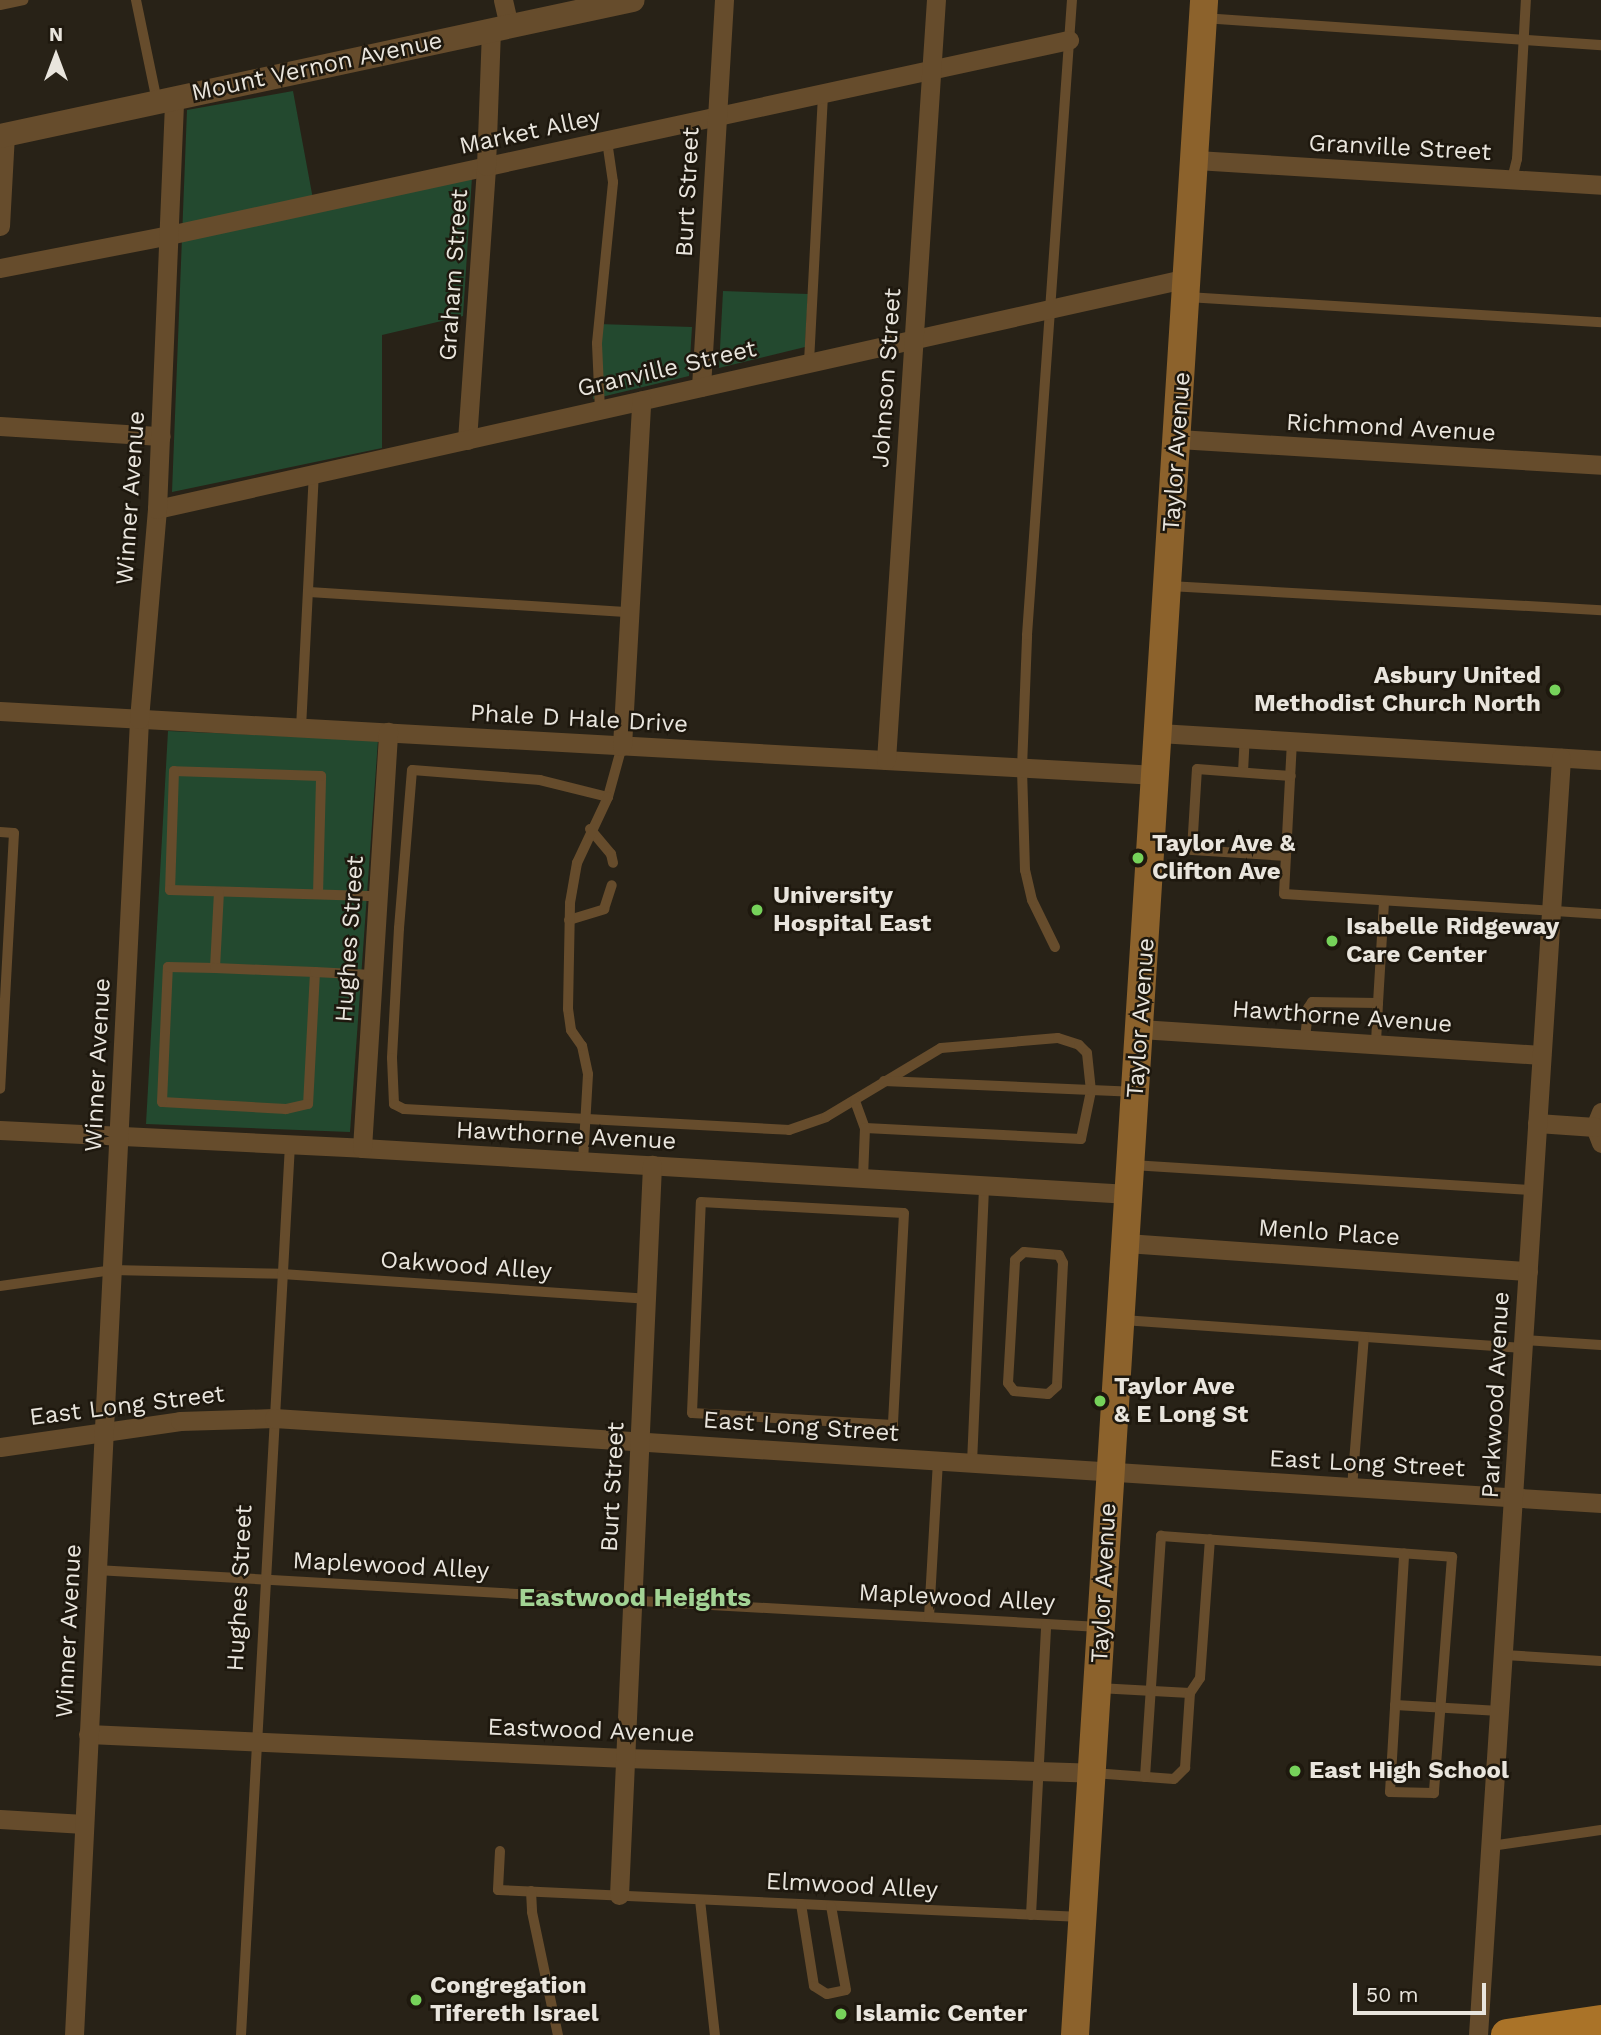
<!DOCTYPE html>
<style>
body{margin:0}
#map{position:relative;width:1601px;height:2035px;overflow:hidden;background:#282217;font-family:"Work Sans",sans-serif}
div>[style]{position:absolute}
.green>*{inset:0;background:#23492f}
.service>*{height:10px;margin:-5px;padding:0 5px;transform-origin:5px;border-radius:5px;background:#664c2c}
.minor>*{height:19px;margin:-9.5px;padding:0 9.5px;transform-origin:9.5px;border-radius:9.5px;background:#664c2c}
.tertiary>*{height:24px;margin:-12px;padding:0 12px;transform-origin:12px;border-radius:12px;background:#664c2c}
.secondary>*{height:28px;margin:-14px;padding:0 14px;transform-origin:14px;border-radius:14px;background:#8c622c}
.primary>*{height:32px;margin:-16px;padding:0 16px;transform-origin:16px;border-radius:16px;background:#aa7328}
.dots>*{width:19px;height:19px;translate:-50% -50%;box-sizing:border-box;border:4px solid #1e180e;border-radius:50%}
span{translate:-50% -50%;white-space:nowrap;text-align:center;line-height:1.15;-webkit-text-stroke:5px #1e180e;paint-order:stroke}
.street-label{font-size:24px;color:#e9e5dd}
.poi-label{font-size:24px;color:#e9e5dd;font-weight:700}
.right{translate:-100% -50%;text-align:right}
.left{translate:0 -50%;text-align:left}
.neighbourhood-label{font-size:26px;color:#a2d394;font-weight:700}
.north{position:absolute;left:21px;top:21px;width:70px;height:70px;-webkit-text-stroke:5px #1e180e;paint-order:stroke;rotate:0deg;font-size:19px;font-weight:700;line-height:28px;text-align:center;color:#e9e5dd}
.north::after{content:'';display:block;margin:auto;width:24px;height:32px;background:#e9e5dd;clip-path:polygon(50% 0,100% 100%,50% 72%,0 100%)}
.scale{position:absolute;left:1353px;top:1983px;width:133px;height:32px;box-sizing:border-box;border:4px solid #e9e5dd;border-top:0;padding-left:9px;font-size:21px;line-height:24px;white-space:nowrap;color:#e9e5dd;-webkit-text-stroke:5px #1e180e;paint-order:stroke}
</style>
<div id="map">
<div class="green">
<i style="clip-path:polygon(293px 91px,315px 210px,472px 177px,463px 316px,382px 335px,382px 448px,172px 492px,187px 110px)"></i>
<i style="clip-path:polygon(723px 291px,808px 294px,805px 347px,719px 368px)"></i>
<i style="clip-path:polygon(598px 324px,692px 327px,689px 376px,593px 399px)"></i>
<i style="clip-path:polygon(168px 731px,378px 740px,350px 1132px,146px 1124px)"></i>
</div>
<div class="service">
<i style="left:136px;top:0;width:103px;rotate:78.3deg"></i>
<i style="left:0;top:5px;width:24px;rotate:-12deg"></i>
<i style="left:1203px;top:18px;width:399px;rotate:3.9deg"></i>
<i style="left:1512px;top:179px;width:21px;rotate:-76deg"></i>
<i style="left:1517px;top:159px;width:159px;rotate:-86.8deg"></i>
<i style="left:1187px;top:297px;width:415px;rotate:3.5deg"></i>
<i style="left:809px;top:362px;width:268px;rotate:-87deg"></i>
<i style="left:600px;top:410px;width:67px;rotate:-92.6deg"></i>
<i style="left:597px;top:343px;width:162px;rotate:-84.3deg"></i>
<i style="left:613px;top:182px;width:41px;rotate:-98.3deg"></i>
<i style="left:1169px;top:586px;width:433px;rotate:3.2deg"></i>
<i style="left:309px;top:592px;width:321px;rotate:3.6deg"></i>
<i style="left:301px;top:728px;width:254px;rotate:-87.1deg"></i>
<i style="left:1292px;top:741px;width:153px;rotate:93deg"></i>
<i style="left:1284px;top:894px;width:318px;rotate:3.6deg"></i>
<i style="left:622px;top:746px;width:53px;rotate:105.4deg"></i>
<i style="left:608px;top:797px;width:70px;rotate:-166deg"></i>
<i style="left:540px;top:780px;width:128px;rotate:-175.5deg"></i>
<i style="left:412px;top:770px;width:159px;rotate:94.7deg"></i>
<i style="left:399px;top:928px;width:130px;rotate:93.1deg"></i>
<i style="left:392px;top:1058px;width:46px;rotate:87.5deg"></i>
<i style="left:394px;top:1104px;width:11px;rotate:27deg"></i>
<i style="left:404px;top:1109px;width:386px;rotate:3.1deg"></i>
<i style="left:789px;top:1130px;width:39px;rotate:-19deg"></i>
<i style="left:826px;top:1117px;width:134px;rotate:-31deg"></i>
<i style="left:941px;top:1048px;width:117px;rotate:-4.9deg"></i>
<i style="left:1058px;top:1038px;width:22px;rotate:18deg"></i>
<i style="left:1079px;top:1045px;width:11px;rotate:45deg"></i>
<i style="left:1087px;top:1053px;width:38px;rotate:84deg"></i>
<i style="left:1091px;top:1091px;width:49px;rotate:101.8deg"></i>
<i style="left:1081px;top:1139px;width:216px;rotate:-177.1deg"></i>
<i style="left:1243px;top:772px;width:34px;rotate:-87deg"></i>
<i style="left:590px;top:829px;width:33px;rotate:50deg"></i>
<i style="left:611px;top:854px;width:9px;rotate:77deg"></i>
<i style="left:0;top:832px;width:14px;rotate:4deg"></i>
<i style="left:14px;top:833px;width:256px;rotate:93.1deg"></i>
<i style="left:1286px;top:856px;width:94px;rotate:-176.3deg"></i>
<i style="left:1192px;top:850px;width:81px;rotate:-86.5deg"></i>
<i style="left:1197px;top:769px;width:94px;rotate:4.3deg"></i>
<i style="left:318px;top:894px;width:118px;rotate:-88.5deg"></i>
<i style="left:321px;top:776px;width:147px;rotate:-178.1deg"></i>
<i style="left:174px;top:771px;width:119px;rotate:91.9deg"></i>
<i style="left:170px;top:890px;width:207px;rotate:1.7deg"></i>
<i style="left:569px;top:920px;width:37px;rotate:-17deg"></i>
<i style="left:604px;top:909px;width:25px;rotate:-72deg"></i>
<i style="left:1055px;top:947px;width:52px;rotate:-116.1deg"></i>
<i style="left:1032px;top:900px;width:31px;rotate:-103deg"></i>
<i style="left:1025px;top:870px;width:102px;rotate:-91.7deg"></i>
<i style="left:1022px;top:768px;width:133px;rotate:-87.8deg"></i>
<i style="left:1027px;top:635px;width:637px;rotate:-85.95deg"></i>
<i style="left:215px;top:968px;width:76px;rotate:-87deg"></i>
<i style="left:315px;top:972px;width:132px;rotate:93deg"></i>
<i style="left:308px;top:1104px;width:23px;rotate:167deg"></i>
<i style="left:286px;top:1109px;width:124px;rotate:-176.8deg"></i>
<i style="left:162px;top:1102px;width:135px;rotate:-87.5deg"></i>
<i style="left:168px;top:967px;width:47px;rotate:1.2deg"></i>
<i style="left:215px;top:968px;width:49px;rotate:2.3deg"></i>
<i style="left:264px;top:970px;width:51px;rotate:2.2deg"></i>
<i style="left:315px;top:972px;width:57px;rotate:3deg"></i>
<i style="left:1378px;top:1003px;width:102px;rotate:-86.6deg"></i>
<i style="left:1305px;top:1039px;width:31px;rotate:-84deg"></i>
<i style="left:1308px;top:1008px;width:7px;rotate:-56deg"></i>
<i style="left:1312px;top:1002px;width:66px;rotate:0.9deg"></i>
<i style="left:1378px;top:1003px;width:40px;rotate:92.9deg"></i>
<i style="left:884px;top:1081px;width:248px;rotate:2.5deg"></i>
<i style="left:855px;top:1101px;width:29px;rotate:70deg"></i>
<i style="left:865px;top:1128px;width:50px;rotate:92.3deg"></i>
<i style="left:583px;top:1161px;width:87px;rotate:-86.7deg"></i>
<i style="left:588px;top:1074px;width:29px;rotate:-102deg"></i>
<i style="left:582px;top:1046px;width:19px;rotate:-125deg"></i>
<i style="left:571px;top:1030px;width:21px;rotate:-98deg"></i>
<i style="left:568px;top:1009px;width:106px;rotate:-88.9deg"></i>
<i style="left:570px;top:903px;width:41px;rotate:-80.1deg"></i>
<i style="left:577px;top:863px;width:73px;rotate:-64.8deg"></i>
<i style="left:1132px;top:1165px;width:402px;rotate:3.6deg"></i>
<i style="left:701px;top:1202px;width:203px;rotate:3.1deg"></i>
<i style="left:904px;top:1213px;width:212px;rotate:93deg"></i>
<i style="left:893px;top:1425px;width:201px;rotate:-176.6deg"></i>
<i style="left:692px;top:1413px;width:211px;rotate:-87.6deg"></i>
<i style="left:1024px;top:1252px;width:35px;rotate:5deg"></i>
<i style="left:1059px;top:1255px;width:9px;rotate:63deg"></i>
<i style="left:1063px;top:1263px;width:123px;rotate:92.8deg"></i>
<i style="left:1057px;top:1386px;width:12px;rotate:138deg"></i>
<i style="left:1048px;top:1394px;width:34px;rotate:-175deg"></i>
<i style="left:1014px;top:1391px;width:10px;rotate:-127deg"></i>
<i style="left:1008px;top:1383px;width:123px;rotate:-86.7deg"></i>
<i style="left:1015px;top:1260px;width:12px;rotate:-42deg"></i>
<i style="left:0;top:1286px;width:113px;rotate:-8.1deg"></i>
<i style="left:112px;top:1270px;width:170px;rotate:1.3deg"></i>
<i style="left:282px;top:1274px;width:365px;rotate:3.9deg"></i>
<i style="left:1123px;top:1320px;width:401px;rotate:4deg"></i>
<i style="left:1524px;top:1340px;width:77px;rotate:3.7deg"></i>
<i style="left:972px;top:1463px;width:278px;rotate:-87.5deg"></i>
<i style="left:1352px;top:1488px;width:151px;rotate:-85.5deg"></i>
<i style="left:96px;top:1570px;width:1005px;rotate:3.25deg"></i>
<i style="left:929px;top:1617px;width:156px;rotate:-86.7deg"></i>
<i style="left:1504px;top:1655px;width:97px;rotate:3.5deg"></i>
<i style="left:1098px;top:1688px;width:92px;rotate:3.1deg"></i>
<i style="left:1395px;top:1705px;width:105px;rotate:3.3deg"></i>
<i style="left:1093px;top:1773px;width:81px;rotate:4.2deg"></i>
<i style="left:1174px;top:1779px;width:16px;rotate:-45deg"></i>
<i style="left:1185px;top:1768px;width:75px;rotate:-86.2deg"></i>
<i style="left:1190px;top:1693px;width:18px;rotate:-56deg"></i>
<i style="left:1200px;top:1678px;width:139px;rotate:-85.9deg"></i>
<i style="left:1145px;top:1777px;width:242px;rotate:-86.2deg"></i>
<i style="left:1161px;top:1536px;width:292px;rotate:4.1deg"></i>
<i style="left:1452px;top:1557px;width:237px;rotate:94.4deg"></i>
<i style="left:1434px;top:1793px;width:44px;rotate:-178.7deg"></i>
<i style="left:1390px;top:1792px;width:239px;rotate:-86.6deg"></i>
<i style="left:1491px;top:1846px;width:111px;rotate:-8.3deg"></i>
<i style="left:500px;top:1851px;width:39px;rotate:93deg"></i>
<i style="left:498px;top:1890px;width:584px;rotate:2.65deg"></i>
<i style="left:531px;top:1891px;width:21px;rotate:87deg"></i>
<i style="left:532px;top:1912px;width:126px;rotate:78.1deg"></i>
<i style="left:700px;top:1900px;width:136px;rotate:83.7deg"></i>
<i style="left:801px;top:1904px;width:83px;rotate:81deg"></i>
<i style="left:814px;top:1986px;width:15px;rotate:32deg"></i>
<i style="left:827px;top:1994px;width:19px;rotate:-12deg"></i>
<i style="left:846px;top:1990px;width:85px;rotate:-100.1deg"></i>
<i style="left:1031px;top:1915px;width:291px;rotate:-87deg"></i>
<i style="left:241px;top:2035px;width:891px;rotate:-86.85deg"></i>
</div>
<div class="minor">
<i style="left:503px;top:0;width:28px;rotate:77deg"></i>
<i style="left:1196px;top:160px;width:406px;rotate:3.5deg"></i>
<i style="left:0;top:226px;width:91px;rotate:-86.9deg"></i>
<i style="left:0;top:268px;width:172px;rotate:-11deg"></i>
<i style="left:169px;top:235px;width:921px;rotate:-12.23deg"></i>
<i style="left:701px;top:387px;width:388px;rotate:-86.6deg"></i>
<i style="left:0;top:426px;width:161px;rotate:3.6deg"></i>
<i style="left:1178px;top:439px;width:424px;rotate:3.5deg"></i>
<i style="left:467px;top:440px;width:275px;rotate:-86deg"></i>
<i style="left:486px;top:166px;width:136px;rotate:-87.9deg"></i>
<i style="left:157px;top:509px;width:1057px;rotate:-12.63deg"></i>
<i style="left:0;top:711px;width:1158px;rotate:3.17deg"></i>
<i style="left:1159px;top:733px;width:443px;rotate:3.5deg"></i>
<i style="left:622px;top:746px;width:346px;rotate:-86.8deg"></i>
<i style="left:886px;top:760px;width:762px;rotate:-86.24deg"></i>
<i style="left:1140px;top:1029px;width:402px;rotate:3.7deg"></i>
<i style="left:1601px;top:1112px;width:16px;rotate:112deg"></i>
<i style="left:1595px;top:1127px;width:17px;rotate:69deg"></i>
<i style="left:1537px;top:1123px;width:58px;rotate:3.9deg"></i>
<i style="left:0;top:1130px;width:362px;rotate:2.8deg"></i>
<i style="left:362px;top:1148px;width:768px;rotate:3.43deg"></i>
<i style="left:362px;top:1148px;width:417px;rotate:-86.4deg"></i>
<i style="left:1126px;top:1243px;width:403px;rotate:4deg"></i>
<i style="left:0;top:1447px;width:182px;rotate:-8.2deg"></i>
<i style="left:180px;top:1421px;width:94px;rotate:-1.8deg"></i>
<i style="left:274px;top:1418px;width:1330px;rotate:3.67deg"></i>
<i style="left:88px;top:1734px;width:538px;rotate:2.56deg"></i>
<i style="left:625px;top:1758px;width:467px;rotate:1.8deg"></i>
<i style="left:0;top:1819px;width:84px;rotate:3.4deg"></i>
<i style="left:619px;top:1895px;width:731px;rotate:-87.41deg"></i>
<i style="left:74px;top:2035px;width:1318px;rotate:-87.17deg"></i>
<i style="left:139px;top:719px;width:211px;rotate:-85.1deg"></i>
<i style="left:157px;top:509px;width:412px;rotate:-87.6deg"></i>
<i style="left:1478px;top:2035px;width:1280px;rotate:-86.28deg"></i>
</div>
<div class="tertiary">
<i style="left:0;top:136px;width:647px;rotate:-12.13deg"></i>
</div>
<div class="secondary">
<i style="left:1075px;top:2035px;width:2039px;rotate:-86.37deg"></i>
</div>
<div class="primary">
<i style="left:1507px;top:2035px;width:95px;rotate:-8.5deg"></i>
</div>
<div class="dots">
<i style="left:1555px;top:690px;background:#76d25a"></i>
<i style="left:1138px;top:858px;background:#76d25a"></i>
<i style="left:757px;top:910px;background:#76d25a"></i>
<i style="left:1332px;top:941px;background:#76d25a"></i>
<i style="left:1100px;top:1401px;background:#76d25a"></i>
<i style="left:1295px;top:1771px;background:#76d25a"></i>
<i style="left:416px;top:2000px;background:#76d25a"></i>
<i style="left:841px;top:2014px;background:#76d25a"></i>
</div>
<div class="street-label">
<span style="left:317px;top:67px;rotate:-12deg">Mount Vernon Avenue</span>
<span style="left:530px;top:132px;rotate:-12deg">Market Alley</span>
<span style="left:1400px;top:148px;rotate:3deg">Granville Street</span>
<span style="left:688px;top:192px;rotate:-87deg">Burt Street</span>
<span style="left:454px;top:275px;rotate:-86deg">Graham Street</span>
<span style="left:667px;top:369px;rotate:-13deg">Granville Street</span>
<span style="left:887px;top:378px;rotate:-86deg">Johnson Street</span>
<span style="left:1391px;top:428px;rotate:3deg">Richmond Avenue</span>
<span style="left:1177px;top:452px;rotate:-86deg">Taylor Avenue</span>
<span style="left:131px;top:498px;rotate:-86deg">Winner Avenue</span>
<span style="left:579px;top:719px;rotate:3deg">Phale D Hale Drive</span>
<span style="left:350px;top:939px;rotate:-86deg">Hughes Street</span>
<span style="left:1342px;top:1017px;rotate:4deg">Hawthorne Avenue</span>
<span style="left:1141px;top:1018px;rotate:-86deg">Taylor Avenue</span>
<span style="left:98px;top:1065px;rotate:-87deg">Winner Avenue</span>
<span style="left:566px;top:1136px;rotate:3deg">Hawthorne Avenue</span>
<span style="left:1329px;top:1233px;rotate:4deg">Menlo Place</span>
<span style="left:466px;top:1266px;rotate:4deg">Oakwood Alley</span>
<span style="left:1496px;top:1395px;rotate:-87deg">Parkwood Avenue</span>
<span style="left:127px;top:1406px;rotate:-7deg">East Long Street</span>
<span style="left:801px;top:1427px;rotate:4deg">East Long Street</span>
<span style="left:1367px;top:1464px;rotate:3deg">East Long Street</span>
<span style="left:613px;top:1487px;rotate:-87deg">Burt Street</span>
<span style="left:391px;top:1566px;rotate:3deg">Maplewood Alley</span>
<span style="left:1104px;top:1583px;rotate:-87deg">Taylor Avenue</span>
<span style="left:240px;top:1588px;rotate:-87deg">Hughes Street</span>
<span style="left:957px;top:1598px;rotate:3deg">Maplewood Alley</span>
<span style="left:69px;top:1631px;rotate:-87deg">Winner Avenue</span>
<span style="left:591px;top:1731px;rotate:2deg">Eastwood Avenue</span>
<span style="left:852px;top:1886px;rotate:3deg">Elmwood Alley</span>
</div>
<div class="poi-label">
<span class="right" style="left:1541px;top:690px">Asbury United<br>Methodist Church North</span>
<span class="left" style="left:1152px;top:858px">Taylor Ave &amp;<br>Clifton Ave</span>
<span class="left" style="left:773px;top:910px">University<br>Hospital East</span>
<span class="left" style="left:1346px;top:941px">Isabelle Ridgeway<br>Care Center</span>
<span class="left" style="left:1114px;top:1401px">Taylor Ave<br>&amp; E Long St</span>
<span class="left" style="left:1309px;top:1771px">East High School</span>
<span class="left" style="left:430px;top:2000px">Congregation<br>Tifereth Israel</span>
<span class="left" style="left:855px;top:2014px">Islamic Center</span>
</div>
<div class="neighbourhood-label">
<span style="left:635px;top:1598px">Eastwood Heights</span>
</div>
<div class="north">N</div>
<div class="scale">50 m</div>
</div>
